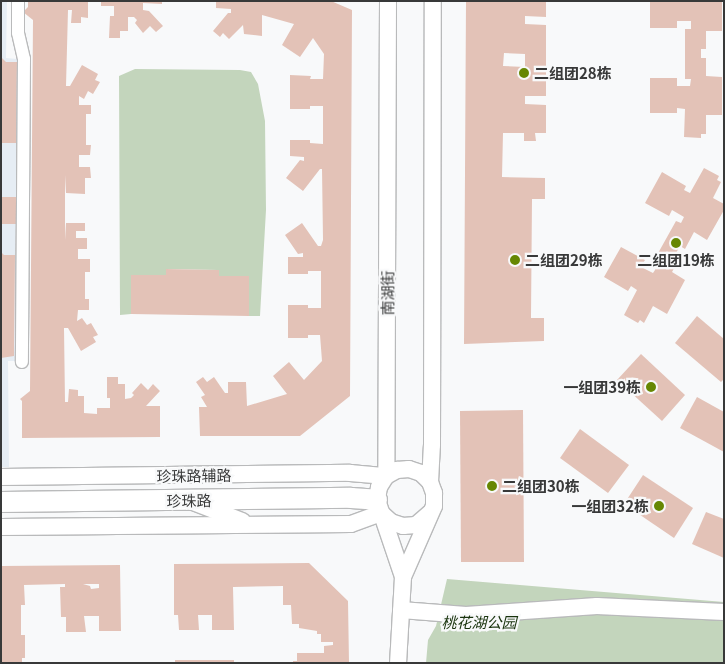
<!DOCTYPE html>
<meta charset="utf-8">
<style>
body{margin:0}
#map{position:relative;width:725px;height:664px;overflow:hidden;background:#f8f9fa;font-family:Georgia,"Noto Sans SC",serif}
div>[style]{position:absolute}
.built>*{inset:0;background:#e6edf4}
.green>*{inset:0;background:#c3d5bc}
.building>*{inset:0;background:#e3c2b7}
.roads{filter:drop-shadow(1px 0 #b9babb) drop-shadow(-1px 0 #b9babb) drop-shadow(0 1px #b9babb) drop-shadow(0 -1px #b9babb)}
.pedestrian>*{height:12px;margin:-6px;padding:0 6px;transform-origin:6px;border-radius:6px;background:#fff}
.minor>*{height:16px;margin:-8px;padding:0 8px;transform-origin:8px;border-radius:8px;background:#fff}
.tertiary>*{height:20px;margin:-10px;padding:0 10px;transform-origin:10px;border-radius:10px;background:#fff}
.dots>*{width:14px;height:14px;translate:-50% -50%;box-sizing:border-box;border:2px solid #f8f9fa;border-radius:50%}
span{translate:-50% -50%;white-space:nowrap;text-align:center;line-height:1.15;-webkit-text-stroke:4.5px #f8f9fa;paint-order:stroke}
.poi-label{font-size:15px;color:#383939;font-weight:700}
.left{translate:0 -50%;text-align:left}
.right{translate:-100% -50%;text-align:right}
.street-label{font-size:15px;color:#383939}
.park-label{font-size:15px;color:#19330d;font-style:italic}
.frame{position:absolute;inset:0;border:2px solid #383939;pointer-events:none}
</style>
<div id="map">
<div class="built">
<i style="clip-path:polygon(1px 1px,7px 1px,6px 58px,17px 59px,15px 361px,8px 361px,9px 467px,1px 467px)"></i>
</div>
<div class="green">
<i style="clip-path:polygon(135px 69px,240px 70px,251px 72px,258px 84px,265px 121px,266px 210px,260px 316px,249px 316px,249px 276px,219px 276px,218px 270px,166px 269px,166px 275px,131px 275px,131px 314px,120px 315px,119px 76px)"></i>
<i style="clip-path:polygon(447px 579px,724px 602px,724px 663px,426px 663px,428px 640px,436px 626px)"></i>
</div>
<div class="building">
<i style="clip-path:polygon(28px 1px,88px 1px,88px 18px,81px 17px,81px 23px,71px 23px,72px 10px,68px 10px,66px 86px,70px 86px,82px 65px,98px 74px,95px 80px,100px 82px,93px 94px,88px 91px,84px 99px,79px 96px,79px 105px,91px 105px,91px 114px,86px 114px,86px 145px,91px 145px,90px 155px,79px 155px,79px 167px,90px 167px,91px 178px,85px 178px,85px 194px,66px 193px,65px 175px,65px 240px,66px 223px,85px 223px,85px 231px,76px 231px,76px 238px,87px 238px,87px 249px,78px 249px,78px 259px,90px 259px,90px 272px,85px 272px,85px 299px,89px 299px,89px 310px,78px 310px,77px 321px,82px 318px,87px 325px,91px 323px,98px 335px,93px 337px,96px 342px,81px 351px,68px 328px,64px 328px,65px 402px,68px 402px,69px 389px,78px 390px,78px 396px,84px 396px,84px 413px,97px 414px,97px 408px,110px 408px,110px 398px,107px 398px,107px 377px,118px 377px,118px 384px,125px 384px,125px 399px,131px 398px,134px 395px,132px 393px,141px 383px,148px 390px,153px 384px,160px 391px,146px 406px,160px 406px,160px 437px,22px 438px,22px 401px,20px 399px,30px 391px,33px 20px,23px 12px,28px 7px)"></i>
<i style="clip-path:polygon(101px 1px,162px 1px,162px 4px,143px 3px,143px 10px,149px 11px,163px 26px,156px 32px,150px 26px,143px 33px,135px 23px,137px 20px,134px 17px,128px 17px,128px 31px,120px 31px,120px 38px,109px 38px,110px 16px,114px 16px,114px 6px,101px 6px)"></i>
<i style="clip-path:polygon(216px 1px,331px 1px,352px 10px,350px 396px,300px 436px,200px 436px,199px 407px,207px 407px,201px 397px,205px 395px,196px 382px,203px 377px,207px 382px,214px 377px,225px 393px,228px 393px,228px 382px,246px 382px,247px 406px,287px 394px,273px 376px,289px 362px,304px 380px,322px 361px,320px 335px,308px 335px,308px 338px,288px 338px,288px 305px,308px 305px,308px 308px,321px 308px,321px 271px,308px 271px,308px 274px,288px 274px,288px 257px,303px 257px,303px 253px,298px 254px,285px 235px,302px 223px,318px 246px,321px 246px,323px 240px,322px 169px,320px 169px,303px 191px,286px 178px,300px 160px,304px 161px,304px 157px,290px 156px,290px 140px,310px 140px,310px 143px,323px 144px,323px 106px,310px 106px,310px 109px,290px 109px,290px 75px,311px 76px,310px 79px,323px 79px,324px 54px,313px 38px,300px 57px,282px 45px,294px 24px,262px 15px,262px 36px,244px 34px,243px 25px,229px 39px,223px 33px,220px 37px,213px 31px,228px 13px,231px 13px,231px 9px,216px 8px)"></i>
<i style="clip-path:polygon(evenodd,466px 1px,546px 1px,546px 17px,525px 16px,525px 24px,546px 25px,546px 96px,525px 96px,525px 104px,546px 105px,546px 133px,535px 133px,536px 141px,524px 141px,524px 133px,503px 133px,502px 177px,545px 178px,545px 199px,532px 199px,531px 318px,544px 318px,544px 341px,464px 344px,466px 1px,504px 53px,525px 54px,525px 67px,503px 66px,504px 53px)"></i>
<i style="clip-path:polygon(650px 1px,722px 1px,722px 31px,706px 31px,706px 49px,701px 49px,701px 58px,706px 58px,706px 76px,722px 77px,722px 115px,706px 115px,706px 134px,701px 134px,701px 138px,684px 137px,685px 109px,677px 108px,677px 113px,650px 113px,650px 78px,677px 78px,677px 86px,690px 86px,691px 79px,685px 79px,685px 29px,691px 29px,691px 21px,677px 21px,677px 28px,650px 28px)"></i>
<i style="clip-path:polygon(1px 57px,6px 62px,17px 62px,16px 143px,1px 143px)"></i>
<i style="clip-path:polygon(704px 168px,719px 176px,717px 180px,721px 182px,713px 198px,724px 204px,724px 210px,707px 240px,694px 232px,685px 249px,680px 246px,676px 253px,681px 256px,672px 272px,685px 280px,667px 314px,653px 306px,644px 323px,640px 320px,638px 323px,624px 315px,637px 290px,631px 286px,628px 291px,604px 277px,621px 247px,645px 260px,641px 267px,653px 273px,657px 267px,652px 264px,676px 221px,681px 223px,684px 217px,672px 210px,669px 216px,645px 203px,662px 172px,686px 186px,684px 190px,690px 193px)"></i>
<i style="clip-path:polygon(1px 197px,16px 197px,16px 224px,1px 224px)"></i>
<i style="clip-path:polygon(1px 252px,4px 255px,15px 255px,14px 356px,1px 358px)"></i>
<i style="clip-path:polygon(166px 269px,219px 270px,219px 276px,249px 276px,249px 316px,131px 314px,131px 275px,166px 275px)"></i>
<i style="clip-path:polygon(697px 316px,724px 339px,724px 379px,721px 382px,675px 343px)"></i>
<i style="clip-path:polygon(641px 354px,685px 395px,662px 421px,617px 380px)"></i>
<i style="clip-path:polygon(697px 397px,724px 412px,724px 452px,680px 428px)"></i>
<i style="clip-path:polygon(523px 410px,524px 562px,461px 562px,460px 411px)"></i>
<i style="clip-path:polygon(580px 429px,629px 465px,608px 493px,560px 458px)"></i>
<i style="clip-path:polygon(643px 475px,693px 508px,674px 538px,624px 504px)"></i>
<i style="clip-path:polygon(706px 512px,724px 519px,724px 558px,692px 544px)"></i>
<i style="clip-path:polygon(309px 563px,348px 601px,349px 663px,293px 663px,293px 661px,297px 661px,297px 653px,324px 653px,324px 646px,333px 645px,333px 642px,321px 642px,321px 634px,317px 634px,317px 631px,299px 628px,299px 624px,292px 624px,291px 605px,283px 605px,283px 586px,233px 587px,234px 630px,212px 630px,212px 615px,198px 615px,199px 630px,179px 630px,178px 615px,174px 615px,174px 564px)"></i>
<i style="clip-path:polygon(evenodd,120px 565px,121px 631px,99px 631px,99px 616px,84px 616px,86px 632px,66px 632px,66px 617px,61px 617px,60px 587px,65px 587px,65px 584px,24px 585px,25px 605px,21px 605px,21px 635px,25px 635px,25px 658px,22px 658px,22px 663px,1px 663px,1px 566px,120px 565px,83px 584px,99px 584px,99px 588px,91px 589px,90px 586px,83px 584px)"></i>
<i style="clip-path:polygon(175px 660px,234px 660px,234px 663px,175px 663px)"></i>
</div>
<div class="roads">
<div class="pedestrian">
<i style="left:18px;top:1px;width:32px;rotate:90deg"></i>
<i style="left:18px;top:33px;width:27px;rotate:77deg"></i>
<i style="left:24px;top:59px;width:303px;rotate:90.4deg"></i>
</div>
<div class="minor">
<i style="left:388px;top:1px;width:475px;rotate:90.2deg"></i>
<i style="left:386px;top:476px;width:13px;rotate:122deg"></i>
<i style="left:379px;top:487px;width:13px;rotate:99deg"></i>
<i style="left:377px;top:500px;width:81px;rotate:71.3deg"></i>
<i style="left:386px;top:476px;width:13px;rotate:-29deg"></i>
<i style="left:397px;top:470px;width:12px;rotate:-5deg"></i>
<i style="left:409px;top:469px;width:13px;rotate:18deg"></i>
<i style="left:421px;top:473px;width:13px;rotate:45deg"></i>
<i style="left:430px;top:482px;width:12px;rotate:70deg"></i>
<i style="left:434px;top:493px;width:13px;rotate:90deg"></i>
<i style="left:434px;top:506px;width:77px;rotate:113.6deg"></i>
<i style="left:403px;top:577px;width:86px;rotate:93.3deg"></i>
<i style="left:1px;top:477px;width:349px;rotate:-0.7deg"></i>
<i style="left:350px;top:473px;width:36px;rotate:5deg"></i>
<i style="left:430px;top:482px;width:37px;rotate:-87deg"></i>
<i style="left:432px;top:445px;width:444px;rotate:-89.9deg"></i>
<i style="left:193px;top:502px;width:53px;rotate:21.2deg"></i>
<i style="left:381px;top:513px;width:13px;rotate:42deg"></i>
<i style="left:391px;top:522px;width:13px;rotate:18deg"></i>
<i style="left:403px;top:526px;width:13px;rotate:-4deg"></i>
<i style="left:416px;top:525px;width:18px;rotate:-41deg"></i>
<i style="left:1px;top:527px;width:350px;rotate:-0.5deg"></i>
<i style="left:351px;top:524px;width:32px;rotate:-20deg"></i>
<i style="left:401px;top:610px;width:65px;rotate:4.4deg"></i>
<i style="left:466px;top:615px;width:131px;rotate:-3.9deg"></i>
<i style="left:597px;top:606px;width:127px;rotate:2.7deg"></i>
</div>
<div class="tertiary">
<i style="left:1px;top:502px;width:350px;rotate:-0.7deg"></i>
<i style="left:351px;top:498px;width:26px;rotate:4deg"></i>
</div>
</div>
<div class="dots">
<i style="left:524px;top:73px;background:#668703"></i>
<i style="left:676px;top:243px;background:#668703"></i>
<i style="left:515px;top:260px;background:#668703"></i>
<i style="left:651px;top:387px;background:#668703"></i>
<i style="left:492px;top:486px;background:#668703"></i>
<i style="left:659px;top:506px;background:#668703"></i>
</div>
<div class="poi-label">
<span class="left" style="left:534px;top:73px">二组团28栋</span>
<span class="left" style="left:525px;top:260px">二组团29栋</span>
<span style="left:676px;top:260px">二组团19栋</span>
<span class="right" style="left:641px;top:387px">一组团39栋</span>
<span class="left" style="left:502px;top:486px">二组团30栋</span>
<span class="right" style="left:649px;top:506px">一组团32栋</span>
</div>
<div class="street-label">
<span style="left:387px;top:293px;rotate:-90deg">南湖街</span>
<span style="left:194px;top:475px;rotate:-1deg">珍珠路辅路</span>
<span style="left:189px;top:500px;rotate:-1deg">珍珠路</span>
</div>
<div class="park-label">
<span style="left:479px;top:622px">桃花湖公园</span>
</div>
<div class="frame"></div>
</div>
